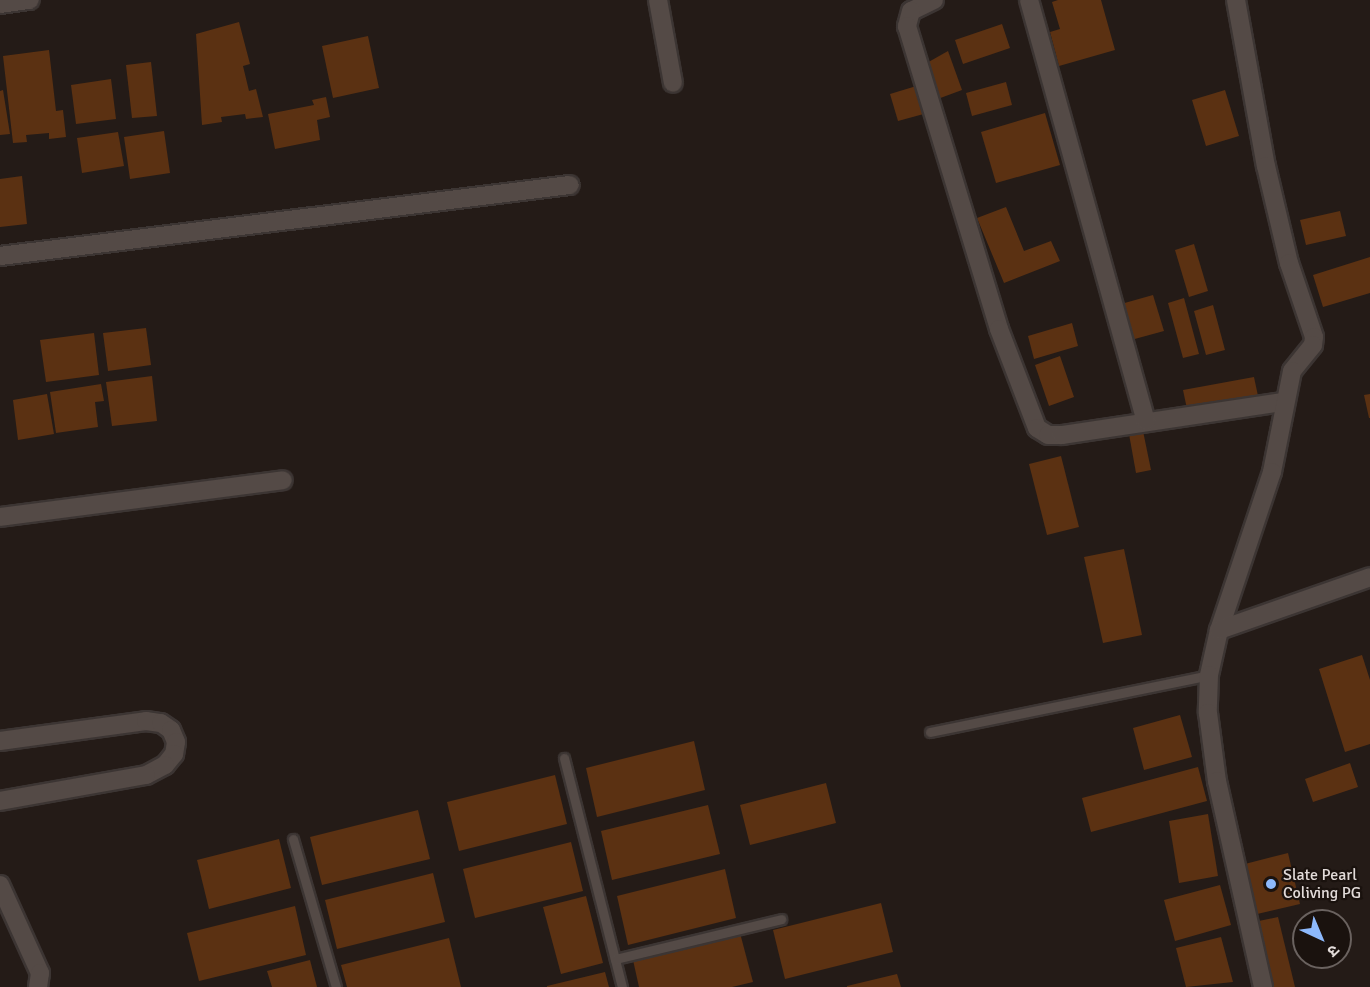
<!DOCTYPE html>
<meta charset="utf-8">
<style>
body{margin:0}
#map{position:relative;width:1370px;height:987px;overflow:hidden;background:#241b17;font-family:Signika,"Noto Sans Devanagari",sans-serif}
div>[style]{position:absolute}
.building>*{inset:0;background:#5b3112}
.roads{filter:drop-shadow(2px 0 #3c3533) drop-shadow(-2px 0 #3c3533) drop-shadow(0 2px #3c3533) drop-shadow(0 -2px #3c3533)}
.lane>*{height:9px;margin:-4.5px;padding:0 4.5px;transform-origin:4.5px;border-radius:4.5px;background:#544a46}
.street>*{height:18px;margin:-9px;padding:0 9px;transform-origin:9px;border-radius:9px;background:#544a46}
.secondary>*{height:18px;margin:-9px;padding:0 9px;transform-origin:9px;border-radius:9px;background:#544a46}
.dots>*{width:16px;height:16px;translate:-50% -50%;box-sizing:border-box;border:3px solid #1a120e;border-radius:50%}
span{translate:-50% -50%;white-space:nowrap;text-align:center;line-height:1.15;-webkit-text-stroke:4.5px #1a120e;paint-order:stroke}
.poi-label{font-size:16px;color:#e2dbd9}
.left{translate:0 -50%;text-align:left}
.north{position:absolute;left:1292px;top:909px;width:60px;height:60px;box-sizing:border-box;background:#1a120e;border:2px solid #6a625f;border-radius:50%;rotate:136deg;font-size:16px;font-weight:700;line-height:24px;text-align:center;color:#e2dbd9}
.north::after{content:'';display:block;margin:auto;width:21px;height:27px;background:#8db9fc;clip-path:polygon(50% 0,100% 100%,50% 72%,0 100%)}
</style>
<div id="map">
<div class="building">
<i style="clip-path:polygon(1058px 0,1101px 0,1115px 50px,1059px 66px,1050px 32px,1060px 29px,1052px 2px)"></i>
<i style="clip-path:polygon(239px 22px,250px 64px,243px 66px,249px 91px,256px 89px,263px 117px,246px 119px,245px 114px,221px 117px,222px 122px,202px 125px,196px 34px)"></i>
<i style="clip-path:polygon(1002px 24px,1010px 48px,963px 64px,955px 40px)"></i>
<i style="clip-path:polygon(368px 36px,379px 88px,333px 98px,322px 46px)"></i>
<i style="clip-path:polygon(49px 50px,56px 111px,63px 110px,66px 137px,49px 139px,49px 133px,26px 135px,27px 142px,13px 143px,3px 56px)"></i>
<i style="clip-path:polygon(948px 51px,962px 90px,935px 100px,925px 64px)"></i>
<i style="clip-path:polygon(151px 62px,157px 116px,132px 118px,126px 65px)"></i>
<i style="clip-path:polygon(111px 79px,116px 119px,76px 124px,71px 85px)"></i>
<i style="clip-path:polygon(1006px 82px,1012px 105px,972px 116px,966px 93px)"></i>
<i style="clip-path:polygon(923px 84px,931px 112px,898px 121px,890px 94px)"></i>
<i style="clip-path:polygon(3px 90px,10px 134px,0 135px,0 91px)"></i>
<i style="clip-path:polygon(1225px 90px,1239px 136px,1206px 146px,1192px 100px)"></i>
<i style="clip-path:polygon(326px 97px,330px 117px,317px 120px,320px 140px,275px 149px,268px 114px,314px 105px,312px 100px)"></i>
<i style="clip-path:polygon(1045px 113px,1060px 165px,996px 183px,981px 132px)"></i>
<i style="clip-path:polygon(164px 131px,170px 173px,130px 179px,124px 137px)"></i>
<i style="clip-path:polygon(118px 132px,124px 166px,82px 173px,77px 138px)"></i>
<i style="clip-path:polygon(22px 176px,27px 224px,0 227px,0 179px)"></i>
<i style="clip-path:polygon(1006px 207px,1024px 251px,1051px 241px,1060px 261px,1004px 283px,977px 218px)"></i>
<i style="clip-path:polygon(1340px 211px,1346px 236px,1306px 245px,1300px 220px)"></i>
<i style="clip-path:polygon(1194px 244px,1208px 291px,1189px 297px,1175px 250px)"></i>
<i style="clip-path:polygon(1370px 257px,1370px 293px,1323px 307px,1313px 275px)"></i>
<i style="clip-path:polygon(1153px 295px,1164px 331px,1131px 340px,1121px 304px)"></i>
<i style="clip-path:polygon(1184px 298px,1199px 354px,1183px 358px,1168px 303px)"></i>
<i style="clip-path:polygon(1213px 305px,1225px 350px,1206px 355px,1194px 311px)"></i>
<i style="clip-path:polygon(1072px 323px,1078px 346px,1034px 359px,1028px 336px)"></i>
<i style="clip-path:polygon(146px 328px,151px 365px,108px 371px,103px 333px)"></i>
<i style="clip-path:polygon(94px 333px,99px 375px,46px 382px,40px 340px)"></i>
<i style="clip-path:polygon(1060px 356px,1074px 397px,1049px 406px,1035px 365px)"></i>
<i style="clip-path:polygon(152px 376px,157px 421px,112px 426px,106px 382px)"></i>
<i style="clip-path:polygon(1254px 377px,1258px 396px,1187px 409px,1183px 390px)"></i>
<i style="clip-path:polygon(101px 384px,104px 401px,95px 402px,98px 427px,56px 433px,50px 392px)"></i>
<i style="clip-path:polygon(47px 394px,54px 434px,18px 440px,13px 400px)"></i>
<i style="clip-path:polygon(1370px 394px,1370px 418px,1369px 418px,1364px 395px)"></i>
<i style="clip-path:polygon(1143px 431px,1151px 470px,1136px 473px,1129px 434px)"></i>
<i style="clip-path:polygon(1061px 456px,1079px 527px,1047px 535px,1029px 464px)"></i>
<i style="clip-path:polygon(1124px 549px,1142px 635px,1103px 643px,1084px 557px)"></i>
<i style="clip-path:polygon(1362px 655px,1370px 680px,1370px 744px,1345px 752px,1319px 669px)"></i>
<i style="clip-path:polygon(1180px 715px,1192px 757px,1144px 770px,1133px 728px)"></i>
<i style="clip-path:polygon(694px 741px,705px 790px,597px 817px,586px 768px)"></i>
<i style="clip-path:polygon(1350px 763px,1358px 787px,1313px 802px,1305px 779px)"></i>
<i style="clip-path:polygon(1198px 767px,1207px 801px,1091px 832px,1082px 798px)"></i>
<i style="clip-path:polygon(555px 775px,567px 824px,459px 851px,447px 802px)"></i>
<i style="clip-path:polygon(826px 783px,836px 823px,750px 845px,740px 805px)"></i>
<i style="clip-path:polygon(708px 805px,720px 854px,612px 880px,601px 831px)"></i>
<i style="clip-path:polygon(418px 810px,430px 859px,322px 885px,310px 837px)"></i>
<i style="clip-path:polygon(1208px 814px,1218px 876px,1179px 883px,1169px 821px)"></i>
<i style="clip-path:polygon(279px 839px,291px 888px,209px 909px,197px 860px)"></i>
<i style="clip-path:polygon(571px 842px,583px 891px,475px 918px,463px 869px)"></i>
<i style="clip-path:polygon(1288px 853px,1300px 904px,1253px 915px,1241px 865px)"></i>
<i style="clip-path:polygon(725px 869px,736px 918px,628px 945px,617px 896px)"></i>
<i style="clip-path:polygon(433px 873px,445px 922px,337px 949px,325px 900px)"></i>
<i style="clip-path:polygon(1220px 885px,1231px 925px,1175px 941px,1164px 900px)"></i>
<i style="clip-path:polygon(586px 896px,603px 963px,561px 974px,543px 907px)"></i>
<i style="clip-path:polygon(881px 903px,893px 952px,785px 979px,773px 930px)"></i>
<i style="clip-path:polygon(295px 906px,306px 955px,199px 981px,187px 933px)"></i>
<i style="clip-path:polygon(1278px 917px,1295px 987px,1269px 987px,1254px 922px)"></i>
<i style="clip-path:polygon(740px 933px,753px 982px,732px 987px,639px 987px,633px 960px)"></i>
<i style="clip-path:polygon(1221px 937px,1233px 982px,1186px 987px,1176px 948px)"></i>
<i style="clip-path:polygon(449px 938px,461px 987px,347px 987px,341px 965px)"></i>
<i style="clip-path:polygon(310px 960px,317px 987px,272px 987px,267px 971px)"></i>
<i style="clip-path:polygon(605px 972px,609px 987px,547px 987px,547px 986px)"></i>
<i style="clip-path:polygon(897px 974px,901px 987px,847px 987px,847px 986px)"></i>
</div>
<div class="roads">
<div class="lane">
<i style="left:930px;top:732px;width:285px;rotate:-11.5deg"></i>
<i style="left:564px;top:758px;width:236px;rotate:75.8deg"></i>
<i style="left:293px;top:839px;width:154px;rotate:73.8deg"></i>
<i style="left:615px;top:959px;width:171px;rotate:-13.5deg"></i>
</div>
<div class="street">
<i style="left:658px;top:0;width:84px;rotate:79.8deg"></i>
<i style="left:934px;top:0;width:25px;rotate:154deg"></i>
<i style="left:911px;top:11px;width:16px;rotate:105deg"></i>
<i style="left:907px;top:26px;width:317px;rotate:73.1deg"></i>
<i style="left:999px;top:329px;width:106px;rotate:69deg"></i>
<i style="left:1037px;top:428px;width:13px;rotate:32deg"></i>
<i style="left:1048px;top:435px;width:14px"></i>
<i style="left:1062px;top:435px;width:223px;rotate:-8.5deg"></i>
<i style="left:1029px;top:0;width:437px;rotate:74.5deg"></i>
<i style="left:1236px;top:0;width:169px;rotate:79.8deg"></i>
<i style="left:1266px;top:166px;width:100px;rotate:76.7deg"></i>
<i style="left:1289px;top:263px;width:78px;rotate:71.3deg"></i>
<i style="left:1314px;top:337px;width:8px;rotate:97deg"></i>
<i style="left:1313px;top:345px;width:33px;rotate:129deg"></i>
<i style="left:1292px;top:371px;width:103px;rotate:101.2deg"></i>
<i style="left:1272px;top:472px;width:167px;rotate:108.5deg"></i>
<i style="left:1219px;top:630px;width:46px;rotate:102.5deg"></i>
<i style="left:1209px;top:675px;width:38px;rotate:92deg"></i>
<i style="left:1208px;top:713px;width:69px;rotate:82.5deg"></i>
<i style="left:1217px;top:781px;width:211px;rotate:77.4deg"></i>
<i style="left:0;top:4px;width:30px;rotate:-8deg"></i>
<i style="left:0;top:256px;width:574px;rotate:-7.1deg"></i>
<i style="left:0;top:517px;width:285px;rotate:-7.4deg"></i>
<i style="left:1219px;top:630px;width:160px;rotate:-19.3deg"></i>
<i style="left:0;top:885px;width:97px;rotate:65.6deg"></i>
<i style="left:40px;top:973px;width:14px;rotate:98deg"></i>
</div>
<div class="secondary">
<i style="left:0;top:741px;width:147px;rotate:-7.8deg"></i>
<i style="left:146px;top:721px;width:15px;rotate:8deg"></i>
<i style="left:161px;top:723px;width:12px;rotate:35deg"></i>
<i style="left:171px;top:730px;width:13px;rotate:67deg"></i>
<i style="left:176px;top:742px;width:12px;rotate:99deg"></i>
<i style="left:174px;top:754px;width:14px;rotate:129deg"></i>
<i style="left:165px;top:765px;width:21px;rotate:152deg"></i>
<i style="left:146px;top:775px;width:148px;rotate:169.9deg"></i>
</div>
</div>
<div class="dots">
<i style="left:1271px;top:884px;background:#8db9fc"></i>
</div>
<div class="poi-label">
<span class="left" style="left:1283px;top:884px">Slate Pearl<br>Coliving PG</span>
</div>
<div class="north">उ</div>
</div>
